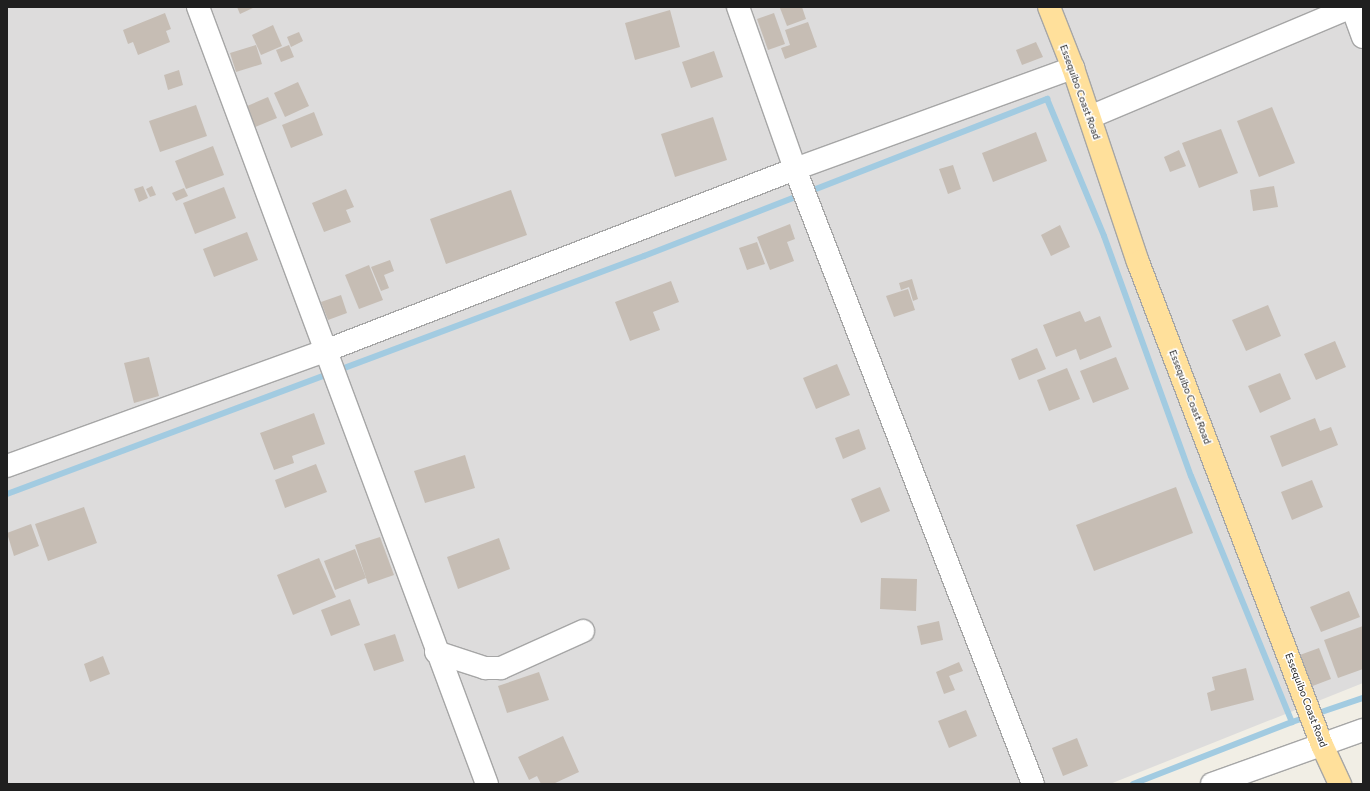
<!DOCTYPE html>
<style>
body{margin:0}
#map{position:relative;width:1370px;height:791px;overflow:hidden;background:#f1eee5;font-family:Commissioner,sans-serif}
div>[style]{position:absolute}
.residential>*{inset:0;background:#dddcdc}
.stream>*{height:6px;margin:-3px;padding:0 3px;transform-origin:3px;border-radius:3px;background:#a2cbe1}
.building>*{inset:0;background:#c6bdb4}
.roads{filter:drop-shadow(1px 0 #a6a6a6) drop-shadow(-1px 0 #a6a6a6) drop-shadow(0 1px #a6a6a6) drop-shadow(0 -1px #a6a6a6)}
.minor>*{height:22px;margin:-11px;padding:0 11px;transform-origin:11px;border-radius:11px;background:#fff}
.major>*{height:22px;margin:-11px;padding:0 11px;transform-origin:11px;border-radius:11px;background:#ffe09b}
span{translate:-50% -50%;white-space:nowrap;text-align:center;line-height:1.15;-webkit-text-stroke:3px #fff;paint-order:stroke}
.street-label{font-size:10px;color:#1f1f1f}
.frame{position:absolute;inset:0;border:8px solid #1f1f1f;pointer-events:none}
</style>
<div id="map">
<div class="residential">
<i style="clip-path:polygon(7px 7px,1363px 7px,1363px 683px,1110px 784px,7px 784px)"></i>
</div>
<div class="stream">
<i style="left:7px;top:494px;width:680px;rotate:-20.49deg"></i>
<i style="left:644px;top:256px;width:433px;rotate:-21.3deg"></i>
<i style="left:1047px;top:99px;width:148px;rotate:67.4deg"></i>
<i style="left:1104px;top:236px;width:255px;rotate:70.1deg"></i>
<i style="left:1191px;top:476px;width:266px;rotate:67.7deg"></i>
<i style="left:1133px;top:784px;width:171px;rotate:-21.3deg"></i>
<i style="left:1292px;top:722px;width:75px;rotate:-18.7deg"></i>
</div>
<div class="building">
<i style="clip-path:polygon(237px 7px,255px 7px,240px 14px)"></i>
<i style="clip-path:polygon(802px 7px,806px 19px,787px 26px,780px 8px)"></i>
<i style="clip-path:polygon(670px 10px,680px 47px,635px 60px,625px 23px)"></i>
<i style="clip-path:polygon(165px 13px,171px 29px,166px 31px,170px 42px,138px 55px,133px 42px,128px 44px,123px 30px)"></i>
<i style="clip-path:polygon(774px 13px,785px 44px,768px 50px,757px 19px)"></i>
<i style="clip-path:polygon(808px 22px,817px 47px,785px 59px,781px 48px,790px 45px,785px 30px)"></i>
<i style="clip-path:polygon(273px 25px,282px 46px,261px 55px,252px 35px)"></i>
<i style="clip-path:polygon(299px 32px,303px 41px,291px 47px,287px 37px)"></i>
<i style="clip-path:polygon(1036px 42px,1043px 57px,1022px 65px,1016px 50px)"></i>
<i style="clip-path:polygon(256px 45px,262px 64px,236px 72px,230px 53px)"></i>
<i style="clip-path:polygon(289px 45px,294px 57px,281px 62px,276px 50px)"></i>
<i style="clip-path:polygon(714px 51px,723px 77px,691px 88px,682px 62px)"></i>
<i style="clip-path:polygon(179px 70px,183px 85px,168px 90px,164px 75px)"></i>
<i style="clip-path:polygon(298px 82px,309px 106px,285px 117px,274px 93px)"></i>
<i style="clip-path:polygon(268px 97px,277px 118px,253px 128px,245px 107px)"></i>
<i style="clip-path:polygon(196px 105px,207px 136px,160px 152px,149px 121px)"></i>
<i style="clip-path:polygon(1272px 107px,1295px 163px,1259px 177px,1237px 121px)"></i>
<i style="clip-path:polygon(314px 112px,323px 135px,291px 148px,282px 125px)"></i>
<i style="clip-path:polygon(713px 117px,727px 160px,675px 177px,661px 134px)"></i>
<i style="clip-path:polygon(1221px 129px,1238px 173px,1199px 188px,1182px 143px)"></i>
<i style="clip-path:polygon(1036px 132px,1047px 161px,993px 182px,982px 153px)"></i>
<i style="clip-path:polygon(213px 146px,224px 175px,186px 189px,175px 161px)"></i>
<i style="clip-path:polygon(1179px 150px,1186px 166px,1170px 172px,1164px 157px)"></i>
<i style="clip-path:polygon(953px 165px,961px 189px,948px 194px,939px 169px)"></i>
<i style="clip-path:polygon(143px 186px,148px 198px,139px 202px,134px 189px)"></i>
<i style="clip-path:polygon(152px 186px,156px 195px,150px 197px,146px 189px)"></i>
<i style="clip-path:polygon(1274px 186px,1278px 207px,1253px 211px,1250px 190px)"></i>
<i style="clip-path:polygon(224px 187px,236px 218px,195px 234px,183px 203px)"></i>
<i style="clip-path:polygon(184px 188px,188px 196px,176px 201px,172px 193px)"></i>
<i style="clip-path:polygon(346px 189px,354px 207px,346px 210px,351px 222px,324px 232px,312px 203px)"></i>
<i style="clip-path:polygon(511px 190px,527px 235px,446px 264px,430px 219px)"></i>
<i style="clip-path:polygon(790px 224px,795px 239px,787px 242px,794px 261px,770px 270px,757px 237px)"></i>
<i style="clip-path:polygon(1060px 225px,1070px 247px,1051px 256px,1041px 235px)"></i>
<i style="clip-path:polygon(247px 232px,258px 260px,214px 277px,203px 249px)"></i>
<i style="clip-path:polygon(757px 242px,765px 264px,747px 270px,739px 248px)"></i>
<i style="clip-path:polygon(390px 260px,394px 271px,384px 275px,389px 288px,381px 291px,371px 267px)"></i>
<i style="clip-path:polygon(369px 265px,383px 300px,359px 309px,345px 275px)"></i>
<i style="clip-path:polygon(912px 279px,918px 299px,913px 301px,909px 287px,901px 290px,899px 283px)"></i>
<i style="clip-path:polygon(671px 281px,679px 302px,653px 312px,660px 330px,630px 341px,615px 302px)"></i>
<i style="clip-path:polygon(908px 289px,915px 310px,894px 317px,886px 296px)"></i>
<i style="clip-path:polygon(341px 295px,347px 313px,328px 320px,321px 302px)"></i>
<i style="clip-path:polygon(1268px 305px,1281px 336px,1246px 351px,1232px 320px)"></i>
<i style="clip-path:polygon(1080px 311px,1085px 322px,1100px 316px,1112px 347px,1080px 360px,1076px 349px,1056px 357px,1043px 325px)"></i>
<i style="clip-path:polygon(1335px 341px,1346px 367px,1316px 380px,1304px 354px)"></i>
<i style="clip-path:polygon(1037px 348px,1046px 369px,1019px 380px,1011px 359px)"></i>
<i style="clip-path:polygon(149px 357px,159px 396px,134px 403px,124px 363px)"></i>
<i style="clip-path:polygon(1116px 357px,1129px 389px,1093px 403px,1080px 371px)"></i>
<i style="clip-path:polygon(837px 364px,850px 395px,816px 409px,803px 378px)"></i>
<i style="clip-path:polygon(1067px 368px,1080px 399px,1049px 411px,1037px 380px)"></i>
<i style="clip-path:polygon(1280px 373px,1291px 399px,1260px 413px,1248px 386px)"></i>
<i style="clip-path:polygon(314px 413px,325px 444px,292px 456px,294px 463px,274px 470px,260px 433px)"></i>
<i style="clip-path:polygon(1315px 418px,1320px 431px,1331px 427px,1338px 445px,1282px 467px,1270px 436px)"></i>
<i style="clip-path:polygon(859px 429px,866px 449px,843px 459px,835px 438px)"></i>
<i style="clip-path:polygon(465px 455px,475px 488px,425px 503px,414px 471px)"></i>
<i style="clip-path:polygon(316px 464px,327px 492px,285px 508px,275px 480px)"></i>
<i style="clip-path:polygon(1312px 480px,1323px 507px,1292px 520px,1281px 492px)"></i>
<i style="clip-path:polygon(880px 487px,890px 511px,861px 523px,851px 499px)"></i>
<i style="clip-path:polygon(1176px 487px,1193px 533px,1094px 571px,1076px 525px)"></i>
<i style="clip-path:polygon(84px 507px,97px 543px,48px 561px,35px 524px)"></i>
<i style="clip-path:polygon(31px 524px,39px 546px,14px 556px,7px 533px)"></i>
<i style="clip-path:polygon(380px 537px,394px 575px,368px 584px,355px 545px)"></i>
<i style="clip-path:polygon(499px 538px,510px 569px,458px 589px,447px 557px)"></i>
<i style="clip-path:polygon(355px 549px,366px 578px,335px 590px,324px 561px)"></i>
<i style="clip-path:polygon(319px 558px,336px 597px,293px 615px,277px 575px)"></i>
<i style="clip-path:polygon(881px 578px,917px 579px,916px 611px,880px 609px)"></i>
<i style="clip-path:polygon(1349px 591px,1360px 617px,1321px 632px,1310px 607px)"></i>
<i style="clip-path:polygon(350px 599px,360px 625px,331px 636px,321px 610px)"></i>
<i style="clip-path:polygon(939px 621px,943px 640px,921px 645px,917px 626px)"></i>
<i style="clip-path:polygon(1363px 626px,1363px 669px,1338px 678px,1324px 640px)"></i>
<i style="clip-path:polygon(395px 634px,404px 661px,374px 671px,364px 644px)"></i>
<i style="clip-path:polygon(1319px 648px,1331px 679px,1310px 687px,1297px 656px)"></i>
<i style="clip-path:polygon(103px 656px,110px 674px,90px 682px,84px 664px)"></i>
<i style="clip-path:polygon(959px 662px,963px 671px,949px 676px,955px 690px,944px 694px,936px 672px)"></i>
<i style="clip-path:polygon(1246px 668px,1254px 700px,1211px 711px,1207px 693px,1215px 690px,1212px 677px)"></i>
<i style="clip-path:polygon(539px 672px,549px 700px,507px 713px,498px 686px)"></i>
<i style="clip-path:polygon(966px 710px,977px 736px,949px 748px,938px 721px)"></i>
<i style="clip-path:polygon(563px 736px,579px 772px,553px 784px,541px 784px,537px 776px,529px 780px,518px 757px)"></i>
<i style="clip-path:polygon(1077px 738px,1088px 766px,1063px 776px,1052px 748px)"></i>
</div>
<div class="roads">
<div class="minor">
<i style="left:198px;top:7px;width:829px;rotate:69.6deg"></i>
<i style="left:738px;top:7px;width:172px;rotate:70.6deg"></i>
<i style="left:795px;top:169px;width:659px;rotate:68.84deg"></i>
<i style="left:1352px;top:7px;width:32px;rotate:70deg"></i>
<i style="left:1090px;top:117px;width:284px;rotate:-22.8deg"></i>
<i style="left:7px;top:466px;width:338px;rotate:-19.9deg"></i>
<i style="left:325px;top:351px;width:504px;rotate:-21.17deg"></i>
<i style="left:795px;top:169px;width:296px;rotate:-20deg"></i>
<i style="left:436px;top:652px;width:52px;rotate:18.1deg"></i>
<i style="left:485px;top:668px;width:16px"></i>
<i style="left:501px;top:668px;width:90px;rotate:-24.3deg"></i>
<i style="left:1212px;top:784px;width:160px;rotate:-19.7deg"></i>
</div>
<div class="major">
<i style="left:1049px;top:7px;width:66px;rotate:68.5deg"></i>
<i style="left:1073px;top:68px;width:205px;rotate:71.5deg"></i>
<i style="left:1138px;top:262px;width:517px;rotate:69.15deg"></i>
<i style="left:1322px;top:745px;width:43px;rotate:65.2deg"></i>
</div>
</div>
<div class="street-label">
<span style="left:1080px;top:92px;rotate:70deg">Essequibo Coast Road</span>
<span style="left:1190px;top:397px;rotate:69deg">Essequibo Coast Road</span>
<span style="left:1306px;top:700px;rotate:69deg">Essequibo Coast Road</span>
</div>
<div class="frame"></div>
</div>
